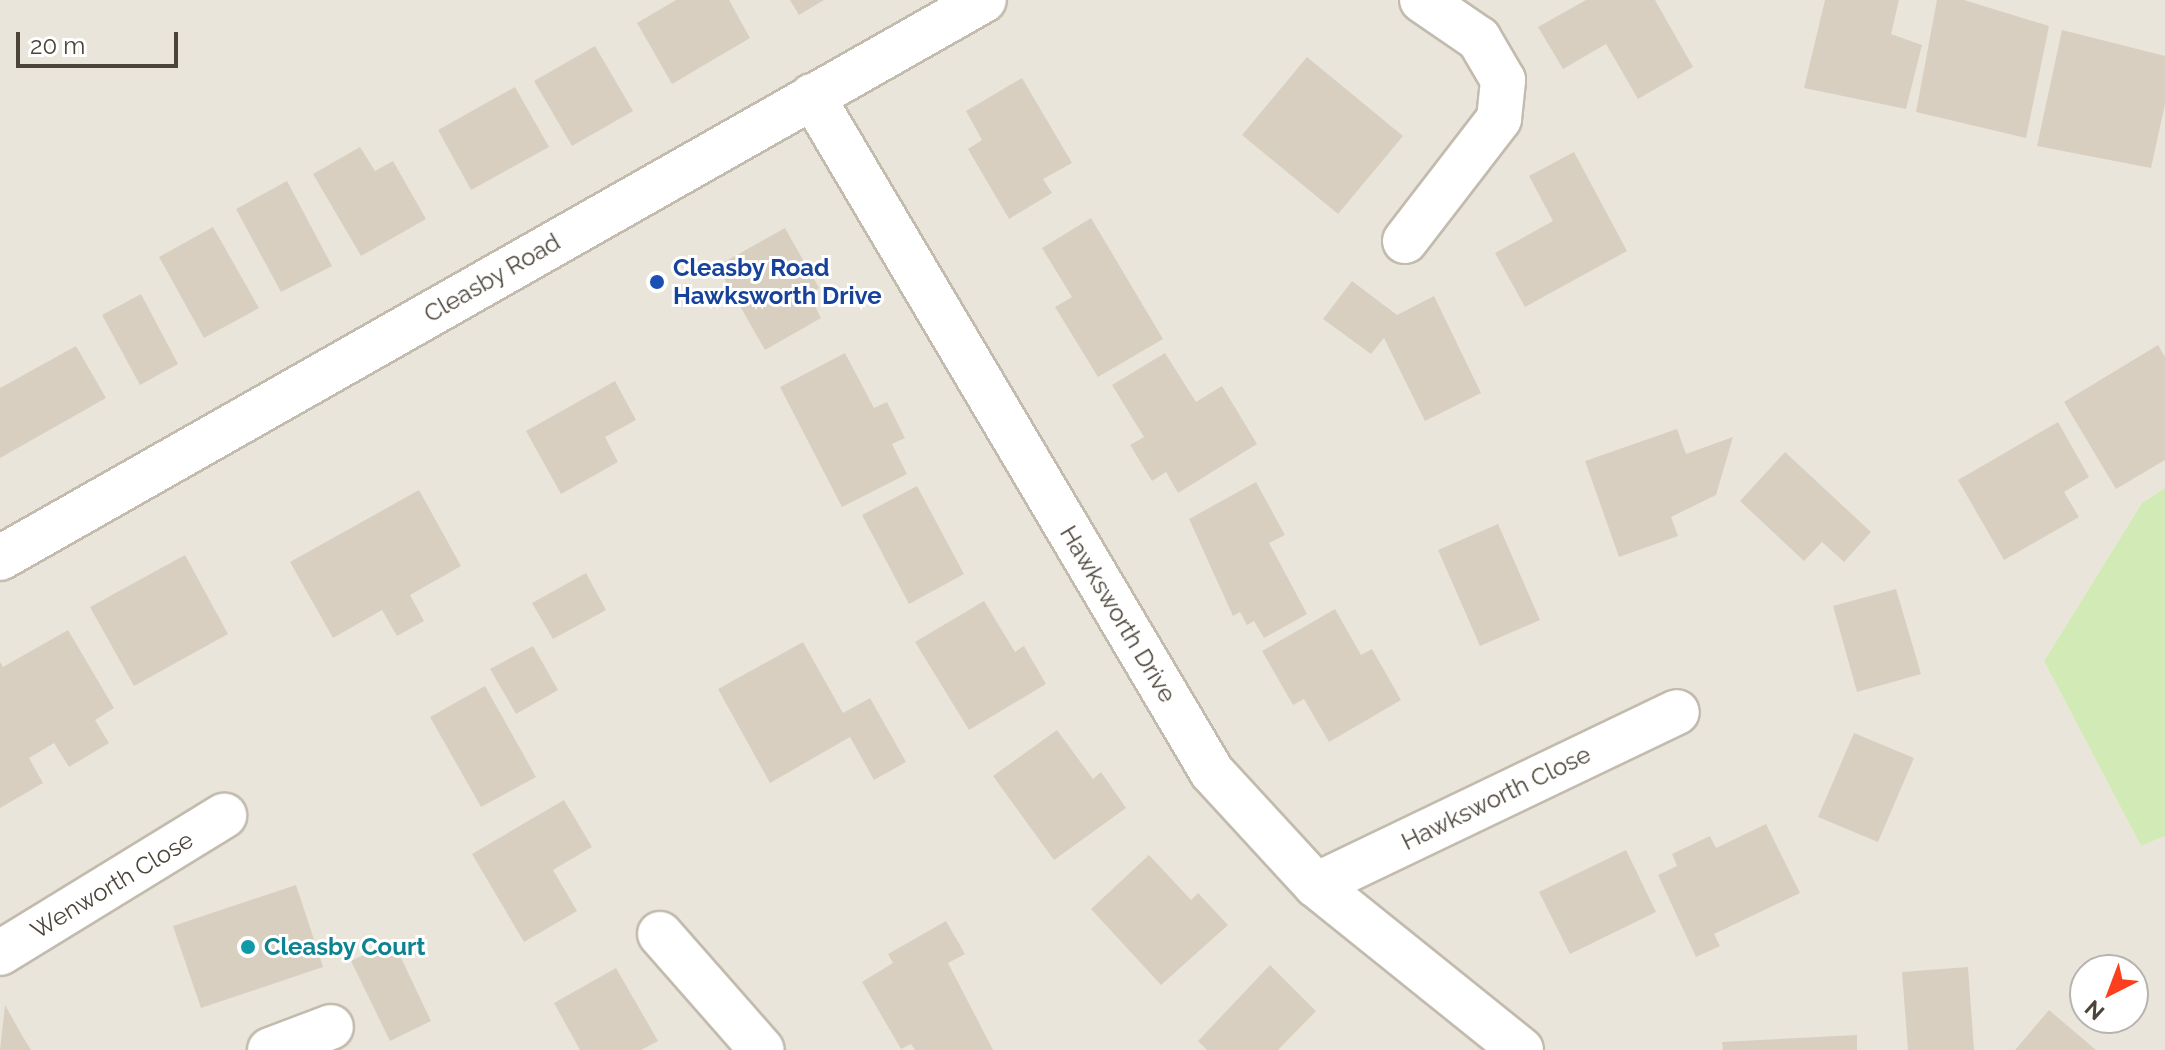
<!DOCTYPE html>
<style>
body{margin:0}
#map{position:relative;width:2165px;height:1050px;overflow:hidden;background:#f6f3ec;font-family:Raleway,sans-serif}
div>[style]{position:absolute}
.residential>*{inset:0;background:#eae5da}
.green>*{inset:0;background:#d2eab5}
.building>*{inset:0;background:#d8cfc1}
.roads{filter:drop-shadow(2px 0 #c2bbae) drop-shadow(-2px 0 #c2bbae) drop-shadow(0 2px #c2bbae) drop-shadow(0 -2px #c2bbae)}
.minor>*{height:44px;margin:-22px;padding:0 22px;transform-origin:22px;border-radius:22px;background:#fff}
.dots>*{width:22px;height:22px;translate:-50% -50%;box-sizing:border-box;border:4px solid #fff;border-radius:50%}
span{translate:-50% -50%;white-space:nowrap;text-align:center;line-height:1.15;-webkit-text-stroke:6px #fff;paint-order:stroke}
.transit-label{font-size:24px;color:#164399;font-weight:700}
.left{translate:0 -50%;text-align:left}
.street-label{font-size:24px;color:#4b4439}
.culture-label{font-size:24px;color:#0d838f;font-weight:700}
.north{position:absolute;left:2069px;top:954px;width:80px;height:80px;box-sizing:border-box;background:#fff;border:2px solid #b7b4b0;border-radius:50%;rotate:222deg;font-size:22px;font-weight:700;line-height:32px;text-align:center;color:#4b4439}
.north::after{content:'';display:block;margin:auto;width:28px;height:36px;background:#fc3f1d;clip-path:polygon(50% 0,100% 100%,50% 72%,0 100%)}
.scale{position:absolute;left:16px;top:32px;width:162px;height:36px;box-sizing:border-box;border:4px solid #4b4439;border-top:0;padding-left:10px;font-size:24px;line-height:28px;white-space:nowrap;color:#4b4439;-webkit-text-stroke:6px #fff;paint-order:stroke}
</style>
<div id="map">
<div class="residential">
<i style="clip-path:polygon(evenodd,0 0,2165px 0,2165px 488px,2142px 503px,2044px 661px,2141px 846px,2165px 836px,2165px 1050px,0 1050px,0 0,2085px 970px,2133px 970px,2133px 1018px,2085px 1018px,2085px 970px)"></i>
</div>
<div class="green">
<i style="clip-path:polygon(2165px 488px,2165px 836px,2141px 846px,2044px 661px,2142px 503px)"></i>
</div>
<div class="building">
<i style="clip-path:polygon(676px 0,729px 0,750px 38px,672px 84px,637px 23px)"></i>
<i style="clip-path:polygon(790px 0,824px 0,799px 15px)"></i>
<i style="clip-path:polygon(1586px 0,1655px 0,1693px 67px,1638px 99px,1606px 44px,1563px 69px,1538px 27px)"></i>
<i style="clip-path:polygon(1825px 0,1899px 0,1891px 34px,1922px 45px,1906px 109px,1804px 88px)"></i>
<i style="clip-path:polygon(1937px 0,1964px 0,2049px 26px,2026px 138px,1916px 112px)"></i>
<i style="clip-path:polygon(2062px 30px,2165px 56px,2165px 104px,2151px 168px,2037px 146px)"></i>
<i style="clip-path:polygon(595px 46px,633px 111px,572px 146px,534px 81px)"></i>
<i style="clip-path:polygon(1307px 57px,1403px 136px,1338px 214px,1242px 135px)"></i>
<i style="clip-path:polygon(1022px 78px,1072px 163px,1043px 179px,1052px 193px,1009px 219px,968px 149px,982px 140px,966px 111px)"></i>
<i style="clip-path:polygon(515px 87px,549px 147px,471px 190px,438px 130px)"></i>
<i style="clip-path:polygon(360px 147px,375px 171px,393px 161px,426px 219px,361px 256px,313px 174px)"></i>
<i style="clip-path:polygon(1574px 152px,1627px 251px,1525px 307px,1495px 253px,1553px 221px,1529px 176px)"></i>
<i style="clip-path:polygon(287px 181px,332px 266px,281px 292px,236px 209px)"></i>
<i style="clip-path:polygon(1091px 218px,1163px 339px,1098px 377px,1055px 307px,1072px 297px,1042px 248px)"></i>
<i style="clip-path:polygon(213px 227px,259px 308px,204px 338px,159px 257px)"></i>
<i style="clip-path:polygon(785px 228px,819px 288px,809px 294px,821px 318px,765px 350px,717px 266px)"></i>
<i style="clip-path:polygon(1352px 281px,1397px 315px,1434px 296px,1481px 393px,1425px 421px,1384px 338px,1371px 354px,1323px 319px)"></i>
<i style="clip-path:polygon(141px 294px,178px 364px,140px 385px,102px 315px)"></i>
<i style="clip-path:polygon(2158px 345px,2165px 357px,2165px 460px,2116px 489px,2064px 402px)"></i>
<i style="clip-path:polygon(76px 346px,106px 398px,0 458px,0 388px)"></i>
<i style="clip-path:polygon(845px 353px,874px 408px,887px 402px,905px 438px,892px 444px,907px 474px,842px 507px,780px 387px)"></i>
<i style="clip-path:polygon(1165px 353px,1196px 402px,1222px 386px,1257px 444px,1178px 493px,1166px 472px,1152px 481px,1130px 445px,1144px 437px,1112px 385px)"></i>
<i style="clip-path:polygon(615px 381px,636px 420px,605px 437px,618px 462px,561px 494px,526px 431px)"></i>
<i style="clip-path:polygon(2058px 422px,2089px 477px,2064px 492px,2079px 517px,2004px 560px,1958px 480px)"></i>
<i style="clip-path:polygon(1677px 429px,1686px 454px,1733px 437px,1716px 495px,1671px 517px,1678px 536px,1619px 557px,1585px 461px)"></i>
<i style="clip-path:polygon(1785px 452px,1871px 532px,1844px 562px,1822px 542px,1804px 561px,1740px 501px)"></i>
<i style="clip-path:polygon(1256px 482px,1285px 535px,1269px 543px,1307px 614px,1264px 638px,1254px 621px,1247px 625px,1240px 612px,1233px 616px,1189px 519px)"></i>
<i style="clip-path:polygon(917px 486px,964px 574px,909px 604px,862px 515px)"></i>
<i style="clip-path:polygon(419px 490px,461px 566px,410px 595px,424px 621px,397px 636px,382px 610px,333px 638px,290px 562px)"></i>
<i style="clip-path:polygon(1498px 524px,1540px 620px,1480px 646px,1438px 550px)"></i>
<i style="clip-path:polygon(185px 555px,228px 634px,134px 686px,90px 607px)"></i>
<i style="clip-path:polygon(586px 573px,606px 610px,553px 639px,532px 603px)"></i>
<i style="clip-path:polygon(1896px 589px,1921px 674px,1857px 692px,1833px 606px)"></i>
<i style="clip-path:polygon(984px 601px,1015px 652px,1024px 646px,1046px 684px,969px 730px,915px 642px)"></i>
<i style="clip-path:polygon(1335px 609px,1361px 655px,1372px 649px,1401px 700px,1329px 742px,1304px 699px,1293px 705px,1262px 651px)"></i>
<i style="clip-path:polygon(68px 630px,114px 708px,95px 720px,109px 743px,69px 767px,54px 743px,29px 758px,43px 783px,0 808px,0 662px,3px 667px)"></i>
<i style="clip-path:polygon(803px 642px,843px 713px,870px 698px,906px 762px,874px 780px,850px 737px,770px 783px,718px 689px)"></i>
<i style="clip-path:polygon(533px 646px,558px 690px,516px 714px,490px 669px)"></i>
<i style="clip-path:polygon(485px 686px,536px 777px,481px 807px,430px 717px)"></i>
<i style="clip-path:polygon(1057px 730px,1093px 779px,1101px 772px,1126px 808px,1054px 860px,993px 776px)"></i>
<i style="clip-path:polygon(1854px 733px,1914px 758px,1878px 842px,1818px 817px)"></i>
<i style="clip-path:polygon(564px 800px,592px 847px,553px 870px,577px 911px,524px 942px,472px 854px)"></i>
<i style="clip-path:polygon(1766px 824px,1800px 893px,1714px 934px,1720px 946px,1696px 957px,1658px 875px,1677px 866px,1672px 854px,1710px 836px,1716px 848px)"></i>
<i style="clip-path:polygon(1626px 850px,1656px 912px,1570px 954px,1539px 892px)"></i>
<i style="clip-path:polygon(1149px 855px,1191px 900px,1198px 893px,1228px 925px,1161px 985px,1091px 909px)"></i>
<i style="clip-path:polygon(296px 885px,323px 967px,201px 1008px,173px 926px)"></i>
<i style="clip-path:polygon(946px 921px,965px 954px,948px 963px,993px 1050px,915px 1050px,911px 1044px,901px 1049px,862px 982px,893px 963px,888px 954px)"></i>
<i style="clip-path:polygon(393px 941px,431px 1021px,390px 1041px,351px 961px)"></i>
<i style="clip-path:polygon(1270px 965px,1316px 1011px,1278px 1050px,1207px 1050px,1198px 1041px)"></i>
<i style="clip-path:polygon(1968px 967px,1974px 1050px,1908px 1050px,1902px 972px)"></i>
<i style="clip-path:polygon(616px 968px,658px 1041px,641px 1050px,580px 1050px,554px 1003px)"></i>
<i style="clip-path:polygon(5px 1005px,23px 1037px,31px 1050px,0 1050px)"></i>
<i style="clip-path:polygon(2049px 1010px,2096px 1050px,2015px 1050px)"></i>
<i style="clip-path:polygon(1857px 1035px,1857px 1050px,1723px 1050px,1722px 1042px)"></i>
</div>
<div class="roads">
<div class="minor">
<i style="left:812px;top:96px;width:785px;rotate:59.39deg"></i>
<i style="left:1212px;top:772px;width:154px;rotate:47.4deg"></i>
<i style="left:1316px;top:885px;width:263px;rotate:38.8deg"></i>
<i style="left:1405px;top:241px;width:154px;rotate:-52.4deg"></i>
<i style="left:1499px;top:119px;width:39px;rotate:-84deg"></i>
<i style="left:1503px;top:80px;width:48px;rotate:-120.3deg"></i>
<i style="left:1479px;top:39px;width:69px;rotate:-145.6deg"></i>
<i style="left:0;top:558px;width:1131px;rotate:-29.56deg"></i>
<i style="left:1316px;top:885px;width:400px;rotate:-25.6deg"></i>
<i style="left:660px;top:934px;width:154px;rotate:48.7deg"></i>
<i style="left:0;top:953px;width:263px;rotate:-31.5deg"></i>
<i style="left:270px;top:1050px;width:65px;rotate:-20.7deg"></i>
</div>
</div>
<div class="dots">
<i style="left:657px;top:282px;background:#1a4fb4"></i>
<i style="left:248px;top:947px;background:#0f9aa8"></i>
</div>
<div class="transit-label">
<span class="left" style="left:673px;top:282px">Cleasby Road<br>Hawksworth Drive</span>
</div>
<div class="street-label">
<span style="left:492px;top:278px;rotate:-30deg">Cleasby Road</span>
<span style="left:1118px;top:614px;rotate:59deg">Hawksworth Drive</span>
<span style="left:1496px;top:798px;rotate:-26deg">Hawksworth Close</span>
<span style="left:112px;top:885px;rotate:-31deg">Wenworth Close</span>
</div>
<div class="culture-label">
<span class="left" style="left:264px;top:947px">Cleasby Court</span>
</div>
<div class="north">N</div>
<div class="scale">20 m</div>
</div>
